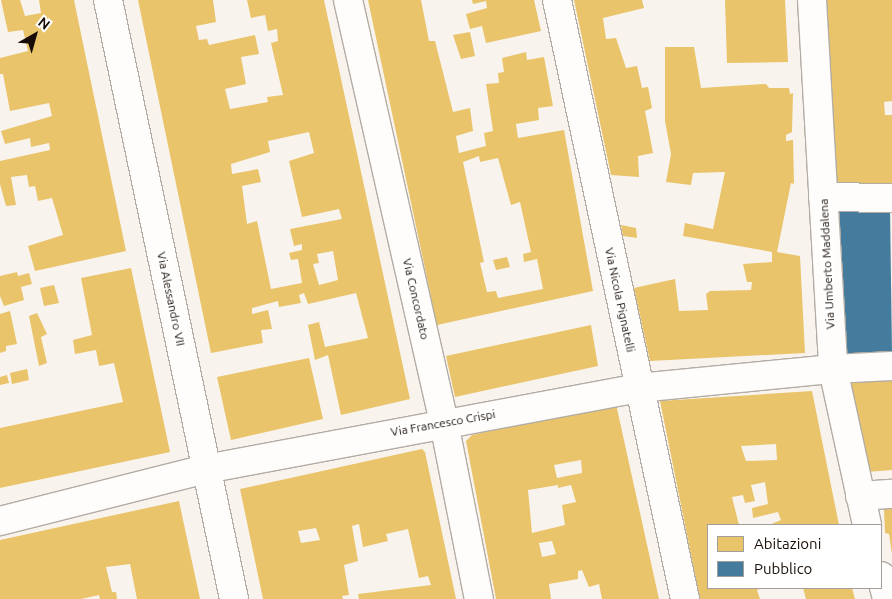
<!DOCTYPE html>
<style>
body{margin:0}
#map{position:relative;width:892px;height:599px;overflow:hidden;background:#f9f3ed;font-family:Ubuntu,sans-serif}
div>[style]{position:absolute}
.homes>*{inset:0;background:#e9c46a}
.public>*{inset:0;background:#457b9d}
.roads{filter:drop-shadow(1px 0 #b3aca4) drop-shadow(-1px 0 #b3aca4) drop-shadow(0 1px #b3aca4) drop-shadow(0 -1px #b3aca4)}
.minor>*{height:28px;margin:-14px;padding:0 14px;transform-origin:14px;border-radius:14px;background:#fefdfc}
span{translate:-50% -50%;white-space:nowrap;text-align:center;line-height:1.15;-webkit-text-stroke:5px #fff;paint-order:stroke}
.street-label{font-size:12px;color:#170d06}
.legend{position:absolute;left:707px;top:524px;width:175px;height:65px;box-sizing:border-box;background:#fff;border:1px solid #a29e9b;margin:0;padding:6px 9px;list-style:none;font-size:15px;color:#170d06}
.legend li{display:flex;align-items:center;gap:10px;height:25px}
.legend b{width:25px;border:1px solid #a29e9b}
.north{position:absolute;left:10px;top:10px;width:50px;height:50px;-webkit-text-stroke:4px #fff;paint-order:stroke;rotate:38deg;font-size:14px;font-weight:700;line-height:20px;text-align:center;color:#170d06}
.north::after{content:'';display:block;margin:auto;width:18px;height:22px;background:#170d06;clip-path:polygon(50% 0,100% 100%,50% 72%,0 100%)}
</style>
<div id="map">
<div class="homes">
<i style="clip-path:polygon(1px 0,20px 0,25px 16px,41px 13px,39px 0,74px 0,126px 251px,35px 271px,28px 246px,63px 235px,52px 198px,38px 201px,35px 186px,29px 187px,27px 175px,11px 177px,16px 205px,6px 206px,0 184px,0 161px,50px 150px,49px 143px,31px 147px,30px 138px,5px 144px,1px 131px,52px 116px,49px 103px,10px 111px,3px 74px,0 74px,0 58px,28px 51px,23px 30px,8px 32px)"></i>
<i style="clip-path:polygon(evenodd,138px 0,213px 0,216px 22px,196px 26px,199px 40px,207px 39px,209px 45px,255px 35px,259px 54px,241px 57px,246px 84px,225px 89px,230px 109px,268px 102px,267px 97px,283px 95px,271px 43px,278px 41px,277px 29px,268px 31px,265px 15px,251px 18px,247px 0,324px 0,410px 399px,341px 415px,328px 355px,315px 360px,308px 325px,319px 322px,325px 347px,368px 338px,356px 293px,308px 304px,304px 293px,299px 295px,301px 303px,279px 307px,278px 301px,252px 308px,252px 314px,268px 310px,272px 329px,261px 330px,263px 343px,211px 353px,138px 0,309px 132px,314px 153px,289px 161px,302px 217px,339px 209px,342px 219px,290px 229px,294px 246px,302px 244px,302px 250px,289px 253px,291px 260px,298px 259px,302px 283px,271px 289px,257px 221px,247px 224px,242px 186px,261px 182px,258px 169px,232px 174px,231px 164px,270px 152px,268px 141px,309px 132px,138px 0,333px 251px,338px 280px,319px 285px,313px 264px,319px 263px,317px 254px,333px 251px)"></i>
<i style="clip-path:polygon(evenodd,368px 0,421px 0,429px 41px,435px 41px,453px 112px,470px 108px,473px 131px,456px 136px,459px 153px,486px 146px,484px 133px,493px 131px,486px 84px,499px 83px,498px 73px,504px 72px,502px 58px,526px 52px,527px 60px,544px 57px,553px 106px,538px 108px,539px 120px,516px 124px,518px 138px,564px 130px,593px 291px,437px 325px,368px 0,479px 156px,480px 162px,498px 158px,511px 205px,520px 202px,531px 252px,523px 254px,524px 262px,537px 259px,543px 289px,498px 298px,496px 291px,487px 292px,480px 263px,484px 262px,463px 162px,479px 156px)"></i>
<i style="clip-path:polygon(472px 0,534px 0,541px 31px,486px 43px,482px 26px,470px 29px,466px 14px,487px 8px,486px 1px,473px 4px)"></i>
<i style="clip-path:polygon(574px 0,642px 0,644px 8px,603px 18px,606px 39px,616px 38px,626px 68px,637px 66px,642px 88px,648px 87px,652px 108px,645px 111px,653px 153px,638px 156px,639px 177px,611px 175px)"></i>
<i style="clip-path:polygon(725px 0,785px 0,788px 62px,727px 63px)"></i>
<i style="clip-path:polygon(823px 0,892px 0,892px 101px,884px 102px,885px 115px,892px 115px,892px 189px,835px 190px)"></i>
<i style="clip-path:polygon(470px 32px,475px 56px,461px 59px,453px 35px)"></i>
<i style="clip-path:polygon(665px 47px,694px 47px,701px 88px,766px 84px,769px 88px,789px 88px,790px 94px,793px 93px,792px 132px,786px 135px,786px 141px,793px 140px,794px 184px,791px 183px,777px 252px,800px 256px,805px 353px,650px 361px,634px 288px,675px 279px,679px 311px,708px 310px,706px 294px,710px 291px,751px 290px,752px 282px,747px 282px,743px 264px,772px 262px,772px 252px,683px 236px,685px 223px,713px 229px,725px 172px,693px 173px,691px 185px,666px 182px,671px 154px,665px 121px)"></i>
<i style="clip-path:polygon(621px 225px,636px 228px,637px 238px,623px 236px)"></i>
<i style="clip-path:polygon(507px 257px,510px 267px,496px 270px,493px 260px)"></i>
<i style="clip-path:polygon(131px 268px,170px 452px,0 488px,0 428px,123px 402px,114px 363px,99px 366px,96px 350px,75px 354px,73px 340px,92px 335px,81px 278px)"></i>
<i style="clip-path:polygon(17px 272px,18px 276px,29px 273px,32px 284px,21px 287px,24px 300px,4px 306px,0 296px,0 276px)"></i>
<i style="clip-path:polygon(54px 285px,59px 303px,44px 306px,40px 288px)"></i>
<i style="clip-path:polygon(10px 311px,17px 344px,6px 346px,6px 351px,0 353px,0 314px)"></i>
<i style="clip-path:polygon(37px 313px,47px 334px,41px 337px,47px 363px,39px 366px,29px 316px)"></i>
<i style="clip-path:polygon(591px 325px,598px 366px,455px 397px,446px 356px)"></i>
<i style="clip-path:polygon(309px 358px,323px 419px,231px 440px,217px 377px)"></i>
<i style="clip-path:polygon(27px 369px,29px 380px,12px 384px,10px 373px)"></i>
<i style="clip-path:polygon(7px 375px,9px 383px,0 385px,0 377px)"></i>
<i style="clip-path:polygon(892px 380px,892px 470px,867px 472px,849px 382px)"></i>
<i style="clip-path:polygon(evenodd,812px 391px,839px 525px,769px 525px,781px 520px,778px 512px,753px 518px,752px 508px,768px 504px,765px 482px,751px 485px,755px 501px,745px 503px,743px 495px,732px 497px,739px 525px,708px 525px,708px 588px,762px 588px,757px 590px,760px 599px,700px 599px,660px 401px,812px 391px,776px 444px,777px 460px,746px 461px,741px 446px,776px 444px)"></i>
<i style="clip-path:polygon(evenodd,616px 404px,659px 599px,602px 599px,599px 584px,589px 587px,582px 570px,578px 571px,578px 579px,549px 584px,551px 599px,496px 599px,466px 441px,472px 435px,616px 404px,581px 460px,582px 473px,557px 478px,554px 465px,581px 460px,616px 404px,558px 485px,558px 488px,571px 485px,576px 502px,562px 505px,565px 525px,532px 533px,528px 490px,558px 485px,616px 404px,552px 541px,556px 554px,542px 557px,539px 543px,552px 541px)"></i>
<i style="clip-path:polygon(evenodd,422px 449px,425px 452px,456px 599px,359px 599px,358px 594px,431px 585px,428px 576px,419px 578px,408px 529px,386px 534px,388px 541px,363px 547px,359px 524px,352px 526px,358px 561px,344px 565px,349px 595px,342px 596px,343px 599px,263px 599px,240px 489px,422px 449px,316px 528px,320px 540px,301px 543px,298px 531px,316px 528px)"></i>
<i style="clip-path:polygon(179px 501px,200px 599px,137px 599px,130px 564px,106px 567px,112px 592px,116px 592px,117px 599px,100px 599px,99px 595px,81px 599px,0 599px,0 540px)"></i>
<i style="clip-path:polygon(884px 508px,892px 508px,892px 554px,889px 534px,885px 533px)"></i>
<i style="clip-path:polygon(803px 588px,852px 588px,855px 599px,806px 599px)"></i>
</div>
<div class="public">
<i style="clip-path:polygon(890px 207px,892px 353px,847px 356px,837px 209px)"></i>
</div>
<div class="roads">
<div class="minor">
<i style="left:108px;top:0;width:612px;rotate:78.12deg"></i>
<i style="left:348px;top:0;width:434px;rotate:77.2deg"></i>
<i style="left:444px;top:423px;width:179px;rotate:78.8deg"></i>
<i style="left:557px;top:0;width:613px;rotate:77.94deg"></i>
<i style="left:812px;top:0;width:370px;rotate:86.7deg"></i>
<i style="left:833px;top:369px;width:160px;rotate:77.7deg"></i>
<i style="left:823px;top:197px;width:69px;rotate:0.8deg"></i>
<i style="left:860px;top:496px;width:32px;rotate:-4deg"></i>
<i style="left:0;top:521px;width:212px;rotate:-14.2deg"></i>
<i style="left:206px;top:469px;width:440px;rotate:-10.6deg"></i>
<i style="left:638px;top:388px;width:196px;rotate:-5.6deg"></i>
<i style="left:833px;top:369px;width:59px;rotate:-2.9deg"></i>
<i style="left:881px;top:576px;width:24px;rotate:75deg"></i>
</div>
</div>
<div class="street-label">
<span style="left:827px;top:264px;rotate:-93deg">Via Umberto Maddalena</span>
<span style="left:171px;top:299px;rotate:78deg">Via Alessandro VII</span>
<span style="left:416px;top:299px;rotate:77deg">Via Concordato</span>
<span style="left:620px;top:300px;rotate:78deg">Via Nicola Pignatelli</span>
<span style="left:443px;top:423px;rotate:-10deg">Via Francesco Crispi</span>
</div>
<ul class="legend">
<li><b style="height:14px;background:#e9c46a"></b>Abitazioni</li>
<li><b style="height:14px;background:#457b9d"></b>Pubblico</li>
</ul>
<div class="north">N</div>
</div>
